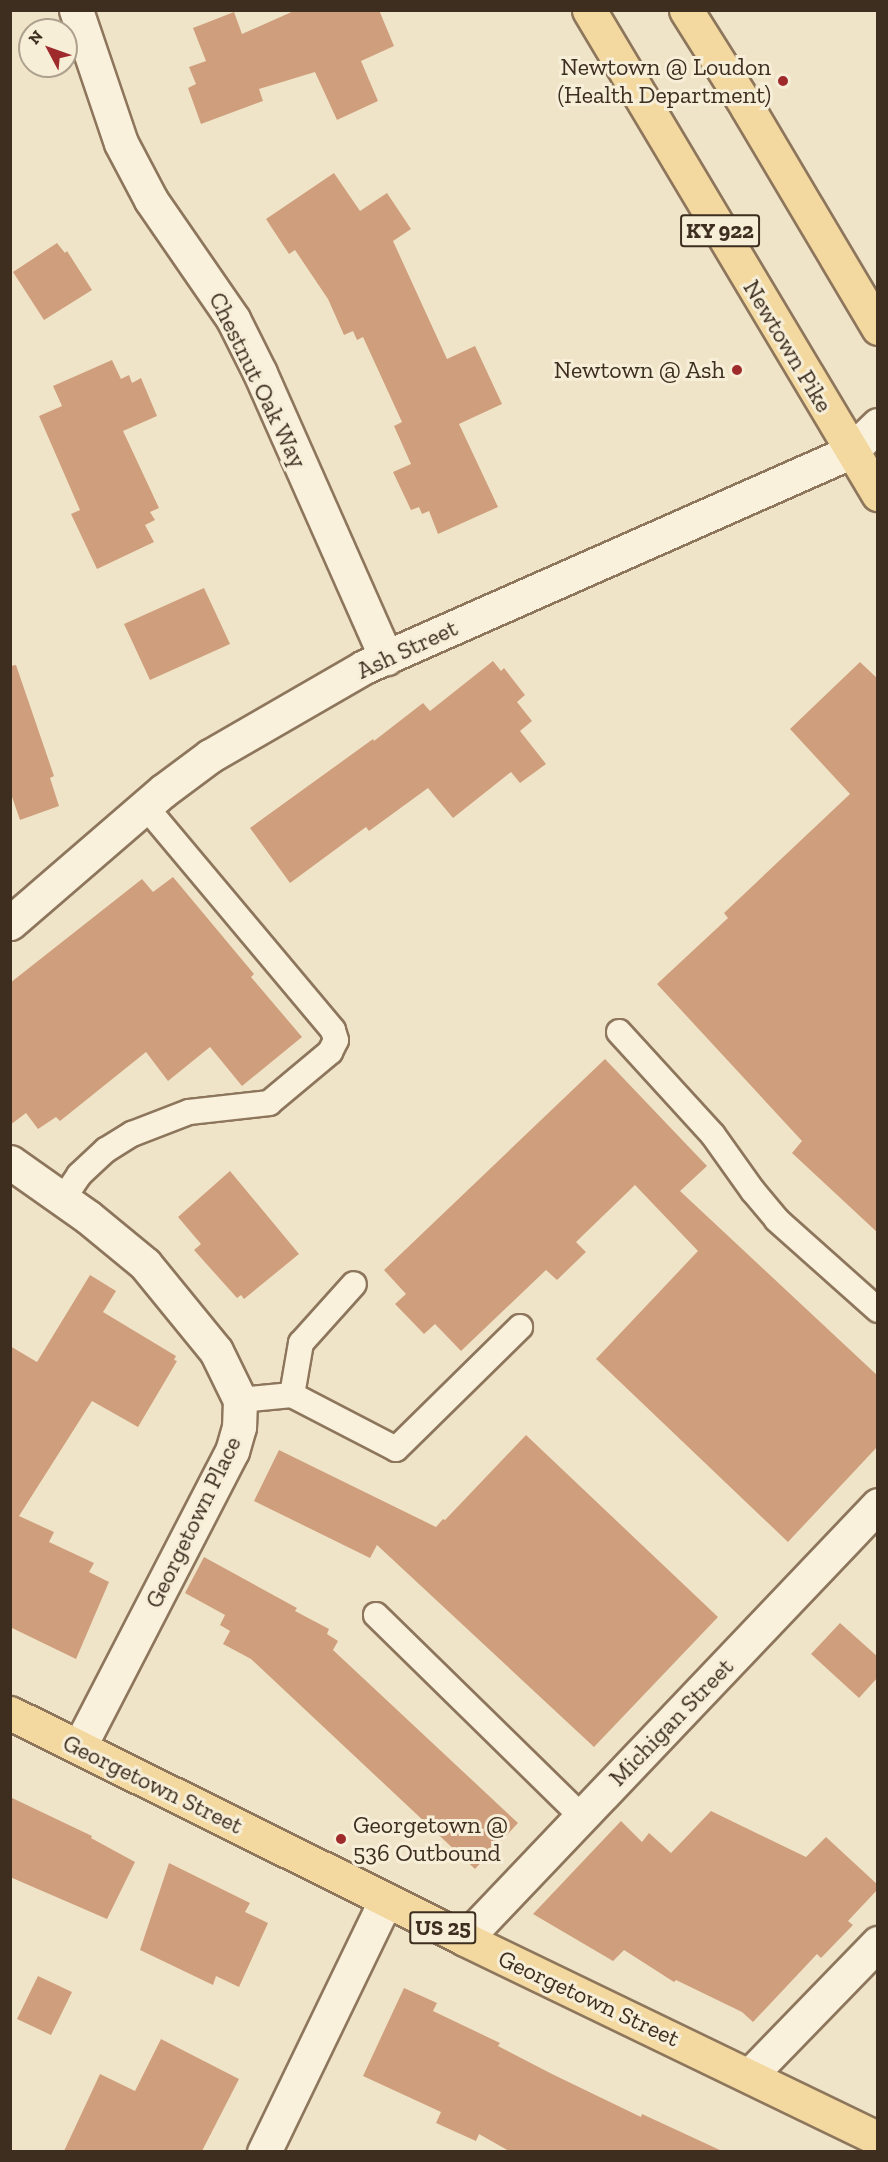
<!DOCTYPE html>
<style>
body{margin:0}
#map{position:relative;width:888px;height:2162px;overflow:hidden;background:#f0e4c8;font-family:"Zilla Slab",serif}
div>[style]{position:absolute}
.building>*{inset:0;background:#cf9f7d}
.roads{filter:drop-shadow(2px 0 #8d765c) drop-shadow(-2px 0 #8d765c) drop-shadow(0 2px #8d765c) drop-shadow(0 -2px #8d765c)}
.lane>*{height:24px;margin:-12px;padding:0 12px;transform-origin:12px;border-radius:12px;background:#faf1dc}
.street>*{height:33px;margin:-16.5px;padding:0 16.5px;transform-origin:16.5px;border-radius:16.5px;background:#faf1dc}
.secondary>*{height:33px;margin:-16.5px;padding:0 16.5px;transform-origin:16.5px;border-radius:16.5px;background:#faf1dc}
.primary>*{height:33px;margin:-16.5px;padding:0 16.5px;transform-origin:16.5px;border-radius:16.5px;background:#f3d9a0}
.dots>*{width:16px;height:16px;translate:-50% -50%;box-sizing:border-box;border:3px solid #f7eed8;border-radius:50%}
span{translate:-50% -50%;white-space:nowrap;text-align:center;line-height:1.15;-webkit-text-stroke:6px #f7eed8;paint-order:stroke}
.shield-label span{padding:2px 4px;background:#f7eed8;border:2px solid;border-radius:4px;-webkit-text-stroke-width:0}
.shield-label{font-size:22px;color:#3d2e20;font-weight:700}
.poi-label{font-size:24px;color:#3d2e20}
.right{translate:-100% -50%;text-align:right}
.left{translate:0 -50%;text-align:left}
.street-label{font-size:24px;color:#3d2e20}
.frame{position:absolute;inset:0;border:12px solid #3d2e20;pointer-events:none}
.north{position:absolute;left:18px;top:18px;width:60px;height:60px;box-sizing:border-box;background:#f7eed8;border:2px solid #ada18e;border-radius:50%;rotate:311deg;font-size:16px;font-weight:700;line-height:24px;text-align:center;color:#3d2e20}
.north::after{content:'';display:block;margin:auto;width:21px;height:27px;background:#9e2a2b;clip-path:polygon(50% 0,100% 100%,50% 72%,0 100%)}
</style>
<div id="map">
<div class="building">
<i style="clip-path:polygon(296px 10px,379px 10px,394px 46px,361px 61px,378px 101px,337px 120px,315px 72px,259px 89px,263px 101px,201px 124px,188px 88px,196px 84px,189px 67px,206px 61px,193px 28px,234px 12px,242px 34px)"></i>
<i style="clip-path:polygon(334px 173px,360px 211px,387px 193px,411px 229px,393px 241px,447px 359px,475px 346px,502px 404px,459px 424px,498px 507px,438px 534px,429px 511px,422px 514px,419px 507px,411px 510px,393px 472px,411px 464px,394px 426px,402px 422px,363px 337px,357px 340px,353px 331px,344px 335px,328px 299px,295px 250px,289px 254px,266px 219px)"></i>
<i style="clip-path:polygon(57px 243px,65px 253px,67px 251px,92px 290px,44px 320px,13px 272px)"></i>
<i style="clip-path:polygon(112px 360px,121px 379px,129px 375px,132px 383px,141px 378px,157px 416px,123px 431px,159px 508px,150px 512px,155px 520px,145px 525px,154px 542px,97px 569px,71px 514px,80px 510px,39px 416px,62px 406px,53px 386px)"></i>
<i style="clip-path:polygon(204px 588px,230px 644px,150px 680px,124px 624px)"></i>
<i style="clip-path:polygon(493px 661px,501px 671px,504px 668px,525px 695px,517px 702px,532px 721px,520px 731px,546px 764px,520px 783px,511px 772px,453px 818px,428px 788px,369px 831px,366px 827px,290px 883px,250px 828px,373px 739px,374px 741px,423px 703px,430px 711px)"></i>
<i style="clip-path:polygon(860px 662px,878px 679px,878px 1233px,792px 1153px,802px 1141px,657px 984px,728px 918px,724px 913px,850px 794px,790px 729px)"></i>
<i style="clip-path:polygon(16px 665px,54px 776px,50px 778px,59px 806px,20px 820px,10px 791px,10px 666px)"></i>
<i style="clip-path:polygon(173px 877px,254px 974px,251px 977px,302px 1037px,242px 1086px,210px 1047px,168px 1081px,146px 1052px,60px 1121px,56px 1117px,38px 1129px,26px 1113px,10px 1125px,10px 983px,142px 879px,153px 892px)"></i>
<i style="clip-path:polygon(605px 1059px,707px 1166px,680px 1191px,878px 1376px,878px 1446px,788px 1542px,596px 1359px,698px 1251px,635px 1185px,576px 1242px,586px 1252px,557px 1280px,546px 1270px,461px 1351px,435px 1324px,424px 1334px,395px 1304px,406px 1294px,384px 1270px)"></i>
<i style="clip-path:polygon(230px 1171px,299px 1254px,244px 1299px,241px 1295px,237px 1298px,194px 1250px,201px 1244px,178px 1217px)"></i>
<i style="clip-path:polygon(90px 1275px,116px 1291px,103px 1312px,176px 1356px,174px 1360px,177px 1361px,138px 1427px,92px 1401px,19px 1516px,54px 1532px,49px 1542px,94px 1563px,89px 1572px,109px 1582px,76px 1659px,10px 1627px,10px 1346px,37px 1362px)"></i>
<i style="clip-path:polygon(526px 1435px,718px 1617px,594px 1747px,377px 1545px,370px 1558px,254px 1501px,279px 1450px,436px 1527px,443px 1519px,445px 1520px)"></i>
<i style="clip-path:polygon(204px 1557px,297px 1608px,295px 1611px,329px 1629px,327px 1634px,338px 1641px,333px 1650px,518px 1823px,475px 1869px,251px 1659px,223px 1644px,230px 1631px,220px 1625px,225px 1615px,185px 1593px)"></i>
<i style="clip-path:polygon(840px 1623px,878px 1657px,878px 1677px,859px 1698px,811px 1654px)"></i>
<i style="clip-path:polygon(10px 1797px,92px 1836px,91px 1838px,135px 1862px,107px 1919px,10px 1877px)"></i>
<i style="clip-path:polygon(711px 1811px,806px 1857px,826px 1837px,878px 1885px,878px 1889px,848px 1921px,853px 1925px,821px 1958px,817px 1954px,753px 2022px,742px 2012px,676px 1980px,674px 1982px,624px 1950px,613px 1961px,533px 1914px,621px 1821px,642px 1842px,649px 1833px,671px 1853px)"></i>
<i style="clip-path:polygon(169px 1863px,250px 1903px,245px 1912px,268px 1923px,239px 1987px,216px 1976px,213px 1985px,140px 1950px)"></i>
<i style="clip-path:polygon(38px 1976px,72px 1992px,51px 2035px,17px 2019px)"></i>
<i style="clip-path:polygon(404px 1988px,437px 2003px,433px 2011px,500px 2043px,498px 2046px,552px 2074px,641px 2117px,642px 2114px,722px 2151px,509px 2151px,479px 2134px,476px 2141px,436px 2123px,441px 2112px,363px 2076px)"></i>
<i style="clip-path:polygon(161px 2039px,239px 2079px,202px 2151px,64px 2151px,100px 2074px,135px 2091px)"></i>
</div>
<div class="roads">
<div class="lane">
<i style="left:619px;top:1032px;width:139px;rotate:47.6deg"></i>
<i style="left:713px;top:1135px;width:69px;rotate:54.5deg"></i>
<i style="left:753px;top:1191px;width:38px;rotate:50deg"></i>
<i style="left:777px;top:1220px;width:135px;rotate:41.7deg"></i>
<i style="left:63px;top:1199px;width:29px;rotate:-56deg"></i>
<i style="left:79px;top:1175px;width:37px;rotate:-43deg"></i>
<i style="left:106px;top:1150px;width:31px;rotate:-32deg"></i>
<i style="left:132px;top:1134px;width:61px;rotate:-21.1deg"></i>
<i style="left:189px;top:1112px;width:81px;rotate:-6.4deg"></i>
<i style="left:269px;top:1103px;width:80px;rotate:-39.9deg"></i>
<i style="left:330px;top:1052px;width:13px;rotate:-63deg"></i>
<i style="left:336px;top:1040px;width:10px;rotate:-107deg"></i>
<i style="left:333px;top:1030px;width:292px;rotate:-130deg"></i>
<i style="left:292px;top:1395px;width:53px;rotate:-80.2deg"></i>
<i style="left:301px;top:1343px;width:79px;rotate:-48.1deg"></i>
<i style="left:240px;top:1400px;width:52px;rotate:-5.5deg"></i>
<i style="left:292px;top:1395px;width:117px;rotate:27.4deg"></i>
<i style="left:396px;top:1449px;width:174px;rotate:-44.5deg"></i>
<i style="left:376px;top:1615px;width:287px;rotate:44.4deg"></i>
</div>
<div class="street">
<i style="left:76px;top:10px;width:140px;rotate:71.3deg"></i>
<i style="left:121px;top:143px;width:64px;rotate:62.2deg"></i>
<i style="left:151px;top:200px;width:145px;rotate:55.4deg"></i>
<i style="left:233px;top:319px;width:60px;rotate:63.4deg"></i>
<i style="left:260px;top:373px;width:312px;rotate:66.1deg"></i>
<i style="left:10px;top:923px;width:202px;rotate:-40.8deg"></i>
<i style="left:163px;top:791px;width:59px;rotate:-36.7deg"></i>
<i style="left:210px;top:756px;width:178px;rotate:-30deg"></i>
<i style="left:364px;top:667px;width:531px;rotate:-23.86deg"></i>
<i style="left:10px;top:1162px;width:95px;rotate:35.2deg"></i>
<i style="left:88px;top:1217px;width:74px;rotate:39.5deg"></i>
<i style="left:145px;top:1264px;width:112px;rotate:50.8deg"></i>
<i style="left:216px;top:1351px;width:55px;rotate:63.9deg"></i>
<i style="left:240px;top:1400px;width:27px;rotate:92deg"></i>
<i style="left:239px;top:1427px;width:25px;rotate:106deg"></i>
<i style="left:232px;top:1451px;width:333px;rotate:117.3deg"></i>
<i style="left:465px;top:1939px;width:599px;rotate:-46.42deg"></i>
<i style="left:750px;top:2075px;width:184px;rotate:-45.9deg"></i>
<i style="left:264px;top:2152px;width:280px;rotate:-64.2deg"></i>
</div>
<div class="secondary">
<i style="left:850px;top:452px;width:39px;rotate:-44deg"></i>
</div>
<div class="primary">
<i style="left:589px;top:10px;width:564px;rotate:59.16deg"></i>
<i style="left:686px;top:10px;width:115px;rotate:57.8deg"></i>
<i style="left:747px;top:107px;width:257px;rotate:59.3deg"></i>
<i style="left:10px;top:1713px;width:508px;rotate:26.41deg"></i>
<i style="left:465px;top:1939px;width:459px;rotate:25.8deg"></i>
</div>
</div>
<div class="dots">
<i style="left:783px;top:81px;background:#9e2a2b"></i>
<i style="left:737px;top:370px;background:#9e2a2b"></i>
<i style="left:341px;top:1839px;background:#9e2a2b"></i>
</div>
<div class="shield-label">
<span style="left:720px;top:231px">KY 922</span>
<span style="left:443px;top:1928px">US 25</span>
</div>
<div class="poi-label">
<span class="right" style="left:771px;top:81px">Newtown @ Loudon<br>(Health Department)</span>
<span class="right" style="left:725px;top:370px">Newtown @ Ash</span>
<span class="left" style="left:353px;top:1839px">Georgetown @<br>536 Outbound</span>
</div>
<div class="street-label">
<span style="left:788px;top:346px;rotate:59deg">Newtown Pike</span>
<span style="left:258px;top:380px;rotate:64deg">Chestnut Oak Way</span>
<span style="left:407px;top:649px;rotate:-25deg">Ash Street</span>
<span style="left:193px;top:1522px;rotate:-64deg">Georgetown Place</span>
<span style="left:671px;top:1722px;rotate:-46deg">Michigan Street</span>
<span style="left:153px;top:1784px;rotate:26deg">Georgetown Street</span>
<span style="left:589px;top:1998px;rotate:25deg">Georgetown Street</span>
</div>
<div class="frame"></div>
<div class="north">N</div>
</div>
